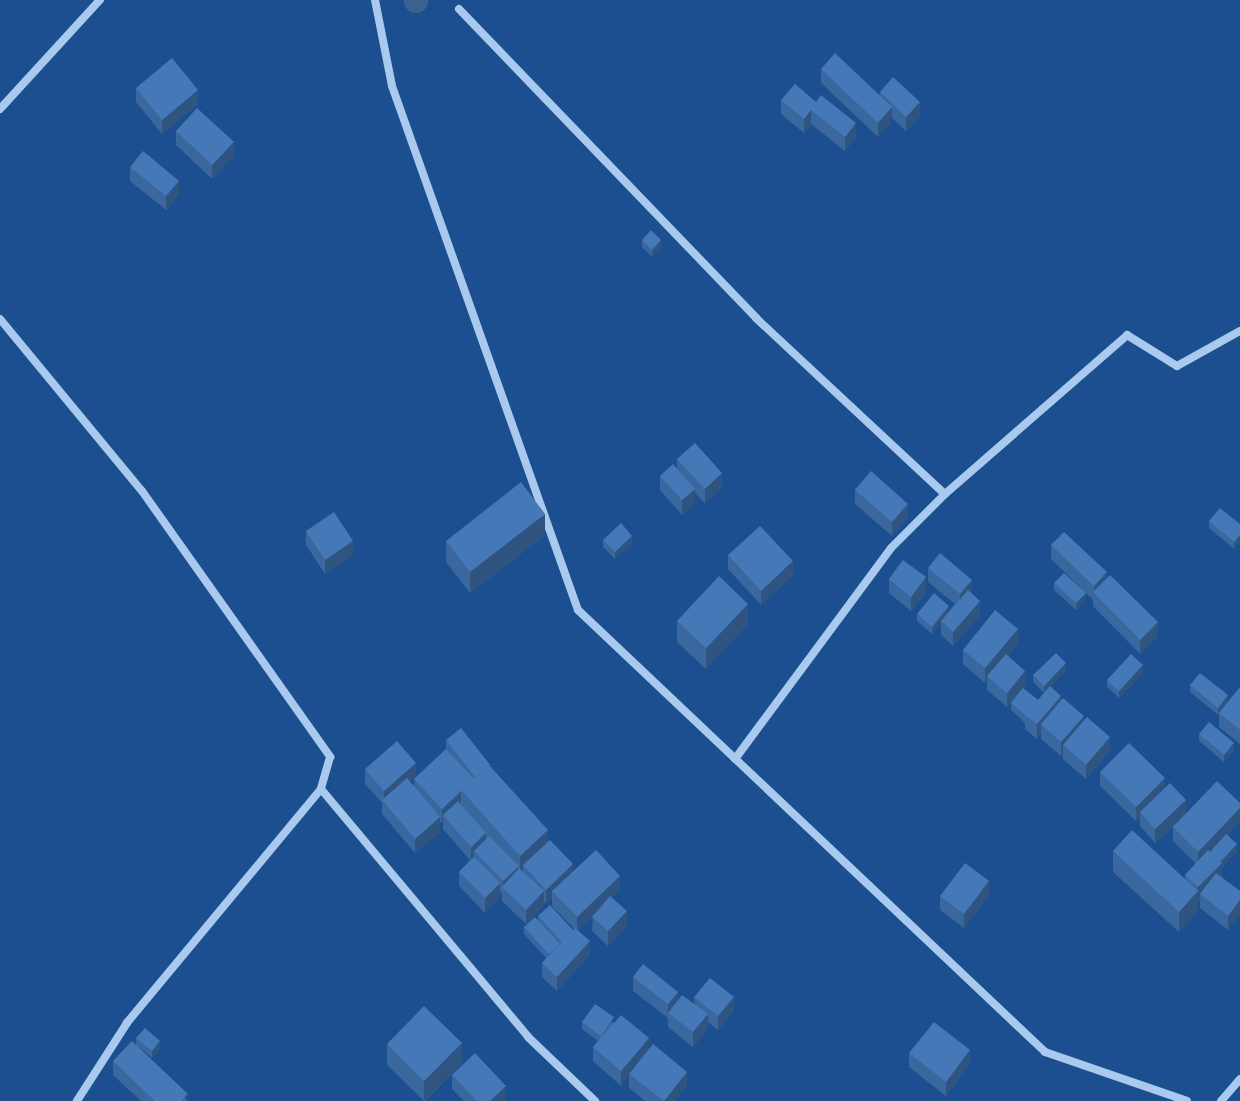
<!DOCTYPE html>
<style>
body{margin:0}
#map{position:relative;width:1240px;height:1101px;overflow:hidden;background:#1b4f8f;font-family:Karla,sans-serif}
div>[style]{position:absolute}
.canal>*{height:24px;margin:-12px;padding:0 12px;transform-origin:12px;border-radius:12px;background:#3c6290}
.street>*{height:8px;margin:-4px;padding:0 4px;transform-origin:4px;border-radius:4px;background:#a9c9ee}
.wall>*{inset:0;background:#3a679d}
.shaded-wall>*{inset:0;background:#305480}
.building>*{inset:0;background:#4478b7}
span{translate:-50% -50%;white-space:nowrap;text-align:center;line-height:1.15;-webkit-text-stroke:7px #1b4f8f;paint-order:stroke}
</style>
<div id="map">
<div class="canal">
<i style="left:416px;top:0;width:1px;rotate:90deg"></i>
</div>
<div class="street">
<i style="left:375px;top:0;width:88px;rotate:78.8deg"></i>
<i style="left:392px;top:86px;width:556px;rotate:70.46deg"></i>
<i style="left:578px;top:610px;width:643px;rotate:43.42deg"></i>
<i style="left:1045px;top:1052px;width:150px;rotate:19deg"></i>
<i style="left:459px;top:9px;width:429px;rotate:46.1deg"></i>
<i style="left:756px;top:318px;width:258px;rotate:43deg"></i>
<i style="left:0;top:109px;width:148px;rotate:-47.5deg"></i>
<i style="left:0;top:319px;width:223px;rotate:50.5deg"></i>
<i style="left:142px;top:491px;width:326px;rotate:54.7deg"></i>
<i style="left:330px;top:757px;width:33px;rotate:106deg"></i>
<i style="left:321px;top:789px;width:304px;rotate:129.7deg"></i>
<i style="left:127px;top:1023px;width:93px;rotate:122.7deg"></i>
<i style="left:735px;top:759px;width:262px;rotate:-53.5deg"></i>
<i style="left:891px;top:548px;width:76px;rotate:-45deg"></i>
<i style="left:945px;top:494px;width:242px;rotate:-41.1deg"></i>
<i style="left:1127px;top:335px;width:59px;rotate:31.8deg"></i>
<i style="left:1177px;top:366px;width:72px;rotate:-29.1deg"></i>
<i style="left:321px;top:789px;width:323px;rotate:50.1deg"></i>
<i style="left:528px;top:1037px;width:93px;rotate:43.7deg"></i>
<i style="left:1221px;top:1101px;width:29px;rotate:-49deg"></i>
</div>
<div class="wall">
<i style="clip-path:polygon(821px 69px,880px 95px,880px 92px,920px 116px,906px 131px,892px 118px,892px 121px,878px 137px,821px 83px)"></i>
<i style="clip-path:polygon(795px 84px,856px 137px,845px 151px,811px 124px,804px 133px,781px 114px,781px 100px)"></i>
<i style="clip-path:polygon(136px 88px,198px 104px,162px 134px,136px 102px)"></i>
<i style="clip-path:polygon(176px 131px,234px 156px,212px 179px,176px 145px)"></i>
<i style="clip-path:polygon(130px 167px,179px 195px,166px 210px,130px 181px)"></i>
<i style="clip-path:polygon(642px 240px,661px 247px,652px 257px,642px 247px)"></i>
<i style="clip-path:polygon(677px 459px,722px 487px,705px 503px,695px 493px,695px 503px,682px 515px,660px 490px,660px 476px,677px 469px)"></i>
<i style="clip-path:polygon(855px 490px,908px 518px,892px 536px,855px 504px)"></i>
<i style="clip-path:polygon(1209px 521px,1240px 524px,1240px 542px,1234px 549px,1209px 528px)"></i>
<i style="clip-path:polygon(306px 531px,353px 555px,325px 574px,306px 545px)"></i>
<i style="clip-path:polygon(545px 535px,470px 593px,446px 562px,446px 541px)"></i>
<i style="clip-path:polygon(603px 540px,632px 543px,615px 559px,603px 547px)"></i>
<i style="clip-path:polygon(1051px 545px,1107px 578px,1158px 636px,1140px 654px,1093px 606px,1093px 600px,1086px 593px,1086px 600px,1076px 610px,1054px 590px,1054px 583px,1081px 588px,1051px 559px)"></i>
<i style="clip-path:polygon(728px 555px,793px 575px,761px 605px,728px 569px)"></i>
<i style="clip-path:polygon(928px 568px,972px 594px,980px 615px,953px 646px,941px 635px,941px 623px,932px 634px,917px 621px,917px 614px,949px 611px,955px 604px,928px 582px)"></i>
<i style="clip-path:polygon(889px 579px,926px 592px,911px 611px,889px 593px)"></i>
<i style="clip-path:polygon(677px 621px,748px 624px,706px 669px,677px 642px)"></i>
<i style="clip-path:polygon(1018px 643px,1008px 655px,1025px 685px,1023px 688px,1038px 700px,1044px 693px,1033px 682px,1033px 675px,1066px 670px,1050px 686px,1061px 700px,1084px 721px,1110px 751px,1086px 779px,1063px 759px,1063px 755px,1061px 756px,1041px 739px,1041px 734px,1037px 739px,1025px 729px,1025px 723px,1011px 710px,1011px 703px,1018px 694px,1007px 707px,987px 690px,987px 680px,985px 683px,963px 664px,963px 650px)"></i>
<i style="clip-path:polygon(1143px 672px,1119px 698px,1107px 687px,1107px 680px)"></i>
<i style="clip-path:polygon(1190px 685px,1228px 702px,1240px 687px,1240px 744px,1219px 727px,1219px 714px,1218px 715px,1190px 692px)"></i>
<i style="clip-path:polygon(1199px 734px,1234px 750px,1224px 762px,1199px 741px)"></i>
<i style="clip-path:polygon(446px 740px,491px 767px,548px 842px,573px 872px,620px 890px,612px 898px,627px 925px,608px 946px,592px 931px,593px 916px,578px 930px,590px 955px,557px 991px,542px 977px,542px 963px,546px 958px,524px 934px,524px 927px,538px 920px,538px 916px,573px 930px,574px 929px,552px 906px,552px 897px,546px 904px,544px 902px,544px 905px,526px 924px,502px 901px,502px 894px,500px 892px,500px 897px,485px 913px,459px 886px,459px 872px,470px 860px,443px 829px,443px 822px,442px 823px,440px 822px,440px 832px,415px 853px,382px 814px,382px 803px,365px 784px,365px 769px,410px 782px,414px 786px,414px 779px,446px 749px)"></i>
<i style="clip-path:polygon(1100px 772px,1165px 788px,1186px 813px,1240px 822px,1228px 835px,1237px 851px,1222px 867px,1222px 878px,1240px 891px,1228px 930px,1200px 908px,1200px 900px,1198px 901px,1198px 912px,1179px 932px,1113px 872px,1113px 851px,1185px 879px,1185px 875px,1196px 864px,1173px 841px,1173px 827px,1179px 821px,1155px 843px,1140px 826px,1140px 818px,1136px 821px,1100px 786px)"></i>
<i style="clip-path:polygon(989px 895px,964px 928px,940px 910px,940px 896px)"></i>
<i style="clip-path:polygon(633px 977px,678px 1001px,694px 1004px,694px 997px,734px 1011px,718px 1030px,708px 1022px,708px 1028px,693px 1047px,668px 1027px,668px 1018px,633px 991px)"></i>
<i style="clip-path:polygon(582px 1022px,614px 1022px,649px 1050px,687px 1086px,675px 1101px,645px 1101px,629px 1088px,629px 1075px,621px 1086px,593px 1061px,593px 1047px,598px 1041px,582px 1029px)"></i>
<i style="clip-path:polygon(136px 1038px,160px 1048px,152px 1058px,138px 1046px,188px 1101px,141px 1101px,113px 1075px,113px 1061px,136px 1045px)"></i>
<i style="clip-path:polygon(387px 1044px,462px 1064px,425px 1101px,424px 1101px,387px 1065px)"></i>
<i style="clip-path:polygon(909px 1053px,970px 1064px,946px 1096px,909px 1067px)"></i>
<i style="clip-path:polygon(452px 1075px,506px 1100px,464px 1101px,452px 1089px)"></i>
</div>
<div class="shaded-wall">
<i style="clip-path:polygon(198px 90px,198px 104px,162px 134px,162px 120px)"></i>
<i style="clip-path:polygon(920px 102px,920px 116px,906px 131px,906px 117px)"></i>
<i style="clip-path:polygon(892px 107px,892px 121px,878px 137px,878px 123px)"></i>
<i style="clip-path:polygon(811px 110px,811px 124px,804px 133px,804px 119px)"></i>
<i style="clip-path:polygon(856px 123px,856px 137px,845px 151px,845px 137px)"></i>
<i style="clip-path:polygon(234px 142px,234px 156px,212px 179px,212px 165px)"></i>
<i style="clip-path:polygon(179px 181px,179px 195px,166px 210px,166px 196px)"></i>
<i style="clip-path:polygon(661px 240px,661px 247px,652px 257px,652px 250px)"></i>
<i style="clip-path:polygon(722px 473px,722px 487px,705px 503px,705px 489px)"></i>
<i style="clip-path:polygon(695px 489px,695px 503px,682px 515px,682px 500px)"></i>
<i style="clip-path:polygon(908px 504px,908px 518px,892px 536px,892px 522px)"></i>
<i style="clip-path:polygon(545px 514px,545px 535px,470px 593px,470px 572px)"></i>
<i style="clip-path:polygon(1240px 535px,1240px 542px,1234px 549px,1234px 542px)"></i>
<i style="clip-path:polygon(632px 536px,632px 543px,615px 559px,615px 552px)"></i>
<i style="clip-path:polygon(353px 541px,353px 555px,325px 574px,325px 560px)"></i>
<i style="clip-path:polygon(793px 561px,793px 575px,761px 605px,761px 591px)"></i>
<i style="clip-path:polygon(1107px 572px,1107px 586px,1094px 593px,1094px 586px)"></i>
<i style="clip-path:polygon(926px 577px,926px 592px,911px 611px,911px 597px)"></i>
<i style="clip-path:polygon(972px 580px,972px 594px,960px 608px,960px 594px)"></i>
<i style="clip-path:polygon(1086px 593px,1086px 600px,1076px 610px,1076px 603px)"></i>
<i style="clip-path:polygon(980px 601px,980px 615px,953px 646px,953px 632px)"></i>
<i style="clip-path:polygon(748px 604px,748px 624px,706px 669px,706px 648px)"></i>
<i style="clip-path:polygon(949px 606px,949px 613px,941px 621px,941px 623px,932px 634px,932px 627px)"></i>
<i style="clip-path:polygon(1158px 622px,1158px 636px,1140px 654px,1140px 640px)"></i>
<i style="clip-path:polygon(1018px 629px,1018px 643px,989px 678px,987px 676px,987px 680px,985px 683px,985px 668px)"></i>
<i style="clip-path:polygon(1066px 663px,1066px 670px,1044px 693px,1044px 686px)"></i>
<i style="clip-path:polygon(1143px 665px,1143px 672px,1119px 698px,1119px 691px)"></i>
<i style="clip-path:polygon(1025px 671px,1025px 685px,1007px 707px,1007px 693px)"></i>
<i style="clip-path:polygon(1228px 695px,1228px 702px,1218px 715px,1218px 708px)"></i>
<i style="clip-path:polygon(1061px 696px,1061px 710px,1041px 724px,1041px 734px,1037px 739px,1037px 724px)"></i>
<i style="clip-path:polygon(1084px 716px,1084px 730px,1063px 745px,1063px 755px,1061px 756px,1061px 742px)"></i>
<i style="clip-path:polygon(1110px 737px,1110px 751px,1086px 779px,1086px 765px)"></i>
<i style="clip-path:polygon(1234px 743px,1234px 750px,1224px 762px,1224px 755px)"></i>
<i style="clip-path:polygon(416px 763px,416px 777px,385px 804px,384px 802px,384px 791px)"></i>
<i style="clip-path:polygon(1165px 778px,1165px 792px,1140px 812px,1140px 818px,1136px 821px,1136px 807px)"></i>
<i style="clip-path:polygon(461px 791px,461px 805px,443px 815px,443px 822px,442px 823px,442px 809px)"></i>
<i style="clip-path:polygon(1186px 800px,1186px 814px,1155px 843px,1155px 829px)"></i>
<i style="clip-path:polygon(1240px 808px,1240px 822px,1198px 866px,1198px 852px)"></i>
<i style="clip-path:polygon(440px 817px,440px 832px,415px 853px,415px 839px)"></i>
<i style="clip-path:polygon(548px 830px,548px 851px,523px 865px,523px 873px,520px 876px,520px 856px)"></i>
<i style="clip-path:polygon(486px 833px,486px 847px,474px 851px,474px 858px,471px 861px,471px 847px)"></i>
<i style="clip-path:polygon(1237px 844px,1237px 851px,1222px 867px,1222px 877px,1200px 894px,1200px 900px,1198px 902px,1198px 887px)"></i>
<i style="clip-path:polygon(573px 864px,573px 878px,552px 891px,552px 897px,546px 904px,546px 890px)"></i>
<i style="clip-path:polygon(519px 866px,519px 880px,503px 888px,503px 881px)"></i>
<i style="clip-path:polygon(620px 876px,620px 890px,577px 931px,577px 917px)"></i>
<i style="clip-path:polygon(989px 881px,989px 895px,964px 928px,964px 914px)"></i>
<i style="clip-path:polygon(500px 883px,500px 897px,485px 913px,485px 898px)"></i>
<i style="clip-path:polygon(544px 891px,544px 905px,526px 924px,526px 910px)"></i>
<i style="clip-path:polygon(1198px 891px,1198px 912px,1179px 932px,1179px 912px)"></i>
<i style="clip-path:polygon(1240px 900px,1240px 914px,1228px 930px,1228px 916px)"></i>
<i style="clip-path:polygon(627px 911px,627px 925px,608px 946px,608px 931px)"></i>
<i style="clip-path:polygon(590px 941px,590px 955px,557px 991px,557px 977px)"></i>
<i style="clip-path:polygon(678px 992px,678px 1006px,668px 1013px,668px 1018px,668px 1004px)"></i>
<i style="clip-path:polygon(734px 997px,734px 1011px,718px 1030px,718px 1016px)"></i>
<i style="clip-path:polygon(708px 1014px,708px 1028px,693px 1047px,693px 1032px)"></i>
<i style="clip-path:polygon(649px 1038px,649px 1053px,621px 1086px,621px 1071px)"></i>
<i style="clip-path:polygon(160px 1041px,160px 1048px,152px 1058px,152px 1051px)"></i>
<i style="clip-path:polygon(462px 1043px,462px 1064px,424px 1101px,424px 1081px)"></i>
<i style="clip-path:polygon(970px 1050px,970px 1064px,946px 1096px,946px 1082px)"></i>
<i style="clip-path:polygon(687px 1072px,687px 1086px,675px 1101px,664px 1101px)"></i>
<i style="clip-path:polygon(506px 1086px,505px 1101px,490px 1101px)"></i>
</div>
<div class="building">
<i style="clip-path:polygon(835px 53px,892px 107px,878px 123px,821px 69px)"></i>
<i style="clip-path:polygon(172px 58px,198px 90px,162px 120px,136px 88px)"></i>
<i style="clip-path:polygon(893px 77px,920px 102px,906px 117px,880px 92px)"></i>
<i style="clip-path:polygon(795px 84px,816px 102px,821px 95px,856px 123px,845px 137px,811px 110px,804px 119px,781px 100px)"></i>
<i style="clip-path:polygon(197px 108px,234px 142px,212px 165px,176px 131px)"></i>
<i style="clip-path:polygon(143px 151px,179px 181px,166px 196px,130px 167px)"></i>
<i style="clip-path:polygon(651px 230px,661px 240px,652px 250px,642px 240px)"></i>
<i style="clip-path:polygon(695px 443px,722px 473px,705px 489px,677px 459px)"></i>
<i style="clip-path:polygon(673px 464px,695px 489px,682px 500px,660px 476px)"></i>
<i style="clip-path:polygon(871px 471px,908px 504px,892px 522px,855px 490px)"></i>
<i style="clip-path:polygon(521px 482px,545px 514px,470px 572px,446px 541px)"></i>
<i style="clip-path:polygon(1220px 508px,1240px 524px,1240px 535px,1234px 542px,1209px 521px)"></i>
<i style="clip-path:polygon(334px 512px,353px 541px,325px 560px,306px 531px)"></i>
<i style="clip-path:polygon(621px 523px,632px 536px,615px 552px,603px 540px)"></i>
<i style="clip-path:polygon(760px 526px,793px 561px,761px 591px,728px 555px)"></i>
<i style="clip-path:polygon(1064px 532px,1107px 572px,1094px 586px,1051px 545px)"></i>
<i style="clip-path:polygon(940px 553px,972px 580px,960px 594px,928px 568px)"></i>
<i style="clip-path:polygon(903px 560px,926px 577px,911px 597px,889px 579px)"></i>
<i style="clip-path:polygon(1064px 573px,1086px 593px,1076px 603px,1054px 583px)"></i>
<i style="clip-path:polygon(1110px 575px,1158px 622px,1140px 640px,1093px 592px)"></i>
<i style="clip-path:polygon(719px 576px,748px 604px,706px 648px,677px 621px)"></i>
<i style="clip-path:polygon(968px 590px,980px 601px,953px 632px,941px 621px)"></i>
<i style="clip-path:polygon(934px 593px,949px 606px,932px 627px,917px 614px)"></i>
<i style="clip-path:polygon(995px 610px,1018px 629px,985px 668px,963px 650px)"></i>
<i style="clip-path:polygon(1056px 653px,1066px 663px,1044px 686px,1033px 675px)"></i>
<i style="clip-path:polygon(1006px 654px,1025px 671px,1007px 693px,987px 676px)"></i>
<i style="clip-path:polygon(1131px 654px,1143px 665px,1119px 691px,1107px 680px)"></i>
<i style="clip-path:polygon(1200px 673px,1228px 695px,1218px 708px,1190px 685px)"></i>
<i style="clip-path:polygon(1050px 686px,1061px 696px,1037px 724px,1025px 715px)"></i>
<i style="clip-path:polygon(1240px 687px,1240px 730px,1219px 713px)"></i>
<i style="clip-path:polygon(1023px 688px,1038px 700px,1025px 715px,1026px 716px,1011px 703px)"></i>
<i style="clip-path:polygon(1063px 698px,1084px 716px,1061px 742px,1041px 724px)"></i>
<i style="clip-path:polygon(1087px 717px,1110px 737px,1086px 765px,1063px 745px)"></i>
<i style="clip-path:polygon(1209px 722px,1234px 743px,1224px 755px,1199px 734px)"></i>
<i style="clip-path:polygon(461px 728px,491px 766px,489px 765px,475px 777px,446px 740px)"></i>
<i style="clip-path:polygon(397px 741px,416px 763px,384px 791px,365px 769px)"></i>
<i style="clip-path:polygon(1129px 743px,1165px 778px,1136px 807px,1100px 772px)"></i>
<i style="clip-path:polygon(446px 749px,474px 779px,442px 809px,414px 779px)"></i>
<i style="clip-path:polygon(489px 765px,548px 830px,520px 856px,461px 790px)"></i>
<i style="clip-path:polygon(407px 778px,440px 817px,415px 839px,382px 800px)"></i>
<i style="clip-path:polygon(1217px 781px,1240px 803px,1240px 808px,1198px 852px,1173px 827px)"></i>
<i style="clip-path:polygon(1170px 783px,1186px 800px,1155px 829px,1140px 812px)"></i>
<i style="clip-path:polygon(458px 801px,486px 833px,471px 847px,443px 815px)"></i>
<i style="clip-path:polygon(1132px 830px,1198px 891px,1179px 912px,1113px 851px)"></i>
<i style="clip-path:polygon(1226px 834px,1237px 844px,1220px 862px,1210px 852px)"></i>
<i style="clip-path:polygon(489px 836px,519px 866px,503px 881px,474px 851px)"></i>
<i style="clip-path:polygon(550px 840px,573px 864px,546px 890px,523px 865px)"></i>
<i style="clip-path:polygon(596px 850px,620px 876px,577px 917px,552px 891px)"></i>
<i style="clip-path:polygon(1208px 850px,1222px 863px,1198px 887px,1185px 875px)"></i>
<i style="clip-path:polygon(474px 857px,500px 883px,485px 898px,459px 872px)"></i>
<i style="clip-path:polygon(965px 863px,989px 881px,964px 914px,940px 896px)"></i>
<i style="clip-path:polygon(519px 868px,544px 891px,526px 910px,502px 887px)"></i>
<i style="clip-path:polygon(1216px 873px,1240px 891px,1240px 900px,1228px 916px,1200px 894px)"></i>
<i style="clip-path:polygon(610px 896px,627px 911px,608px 931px,592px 917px)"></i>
<i style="clip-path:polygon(550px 905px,573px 930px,562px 942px,538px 916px)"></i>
<i style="clip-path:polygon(535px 917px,560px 944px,549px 954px,524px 927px)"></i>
<i style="clip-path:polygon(575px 928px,590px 941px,557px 977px,542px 963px)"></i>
<i style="clip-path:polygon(643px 964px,678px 992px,668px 1004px,633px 977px)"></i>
<i style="clip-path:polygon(710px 978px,734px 997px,718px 1016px,694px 997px)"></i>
<i style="clip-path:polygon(682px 995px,708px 1014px,693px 1032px,668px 1013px)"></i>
<i style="clip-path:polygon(595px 1004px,614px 1017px,601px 1036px,582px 1022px)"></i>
<i style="clip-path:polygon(424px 1006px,462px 1043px,424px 1081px,387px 1044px)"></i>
<i style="clip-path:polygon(621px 1015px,649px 1038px,621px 1071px,593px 1047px)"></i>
<i style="clip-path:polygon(934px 1022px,970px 1050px,946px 1082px,909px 1053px)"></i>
<i style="clip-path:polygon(145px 1028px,160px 1041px,152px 1051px,136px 1038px)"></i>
<i style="clip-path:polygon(132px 1041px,188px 1094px,181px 1101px,155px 1101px,113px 1061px)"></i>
<i style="clip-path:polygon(653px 1044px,687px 1072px,664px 1101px,629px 1074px)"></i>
<i style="clip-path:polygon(475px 1053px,506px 1086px,490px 1101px,477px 1101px,452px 1075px)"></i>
</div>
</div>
